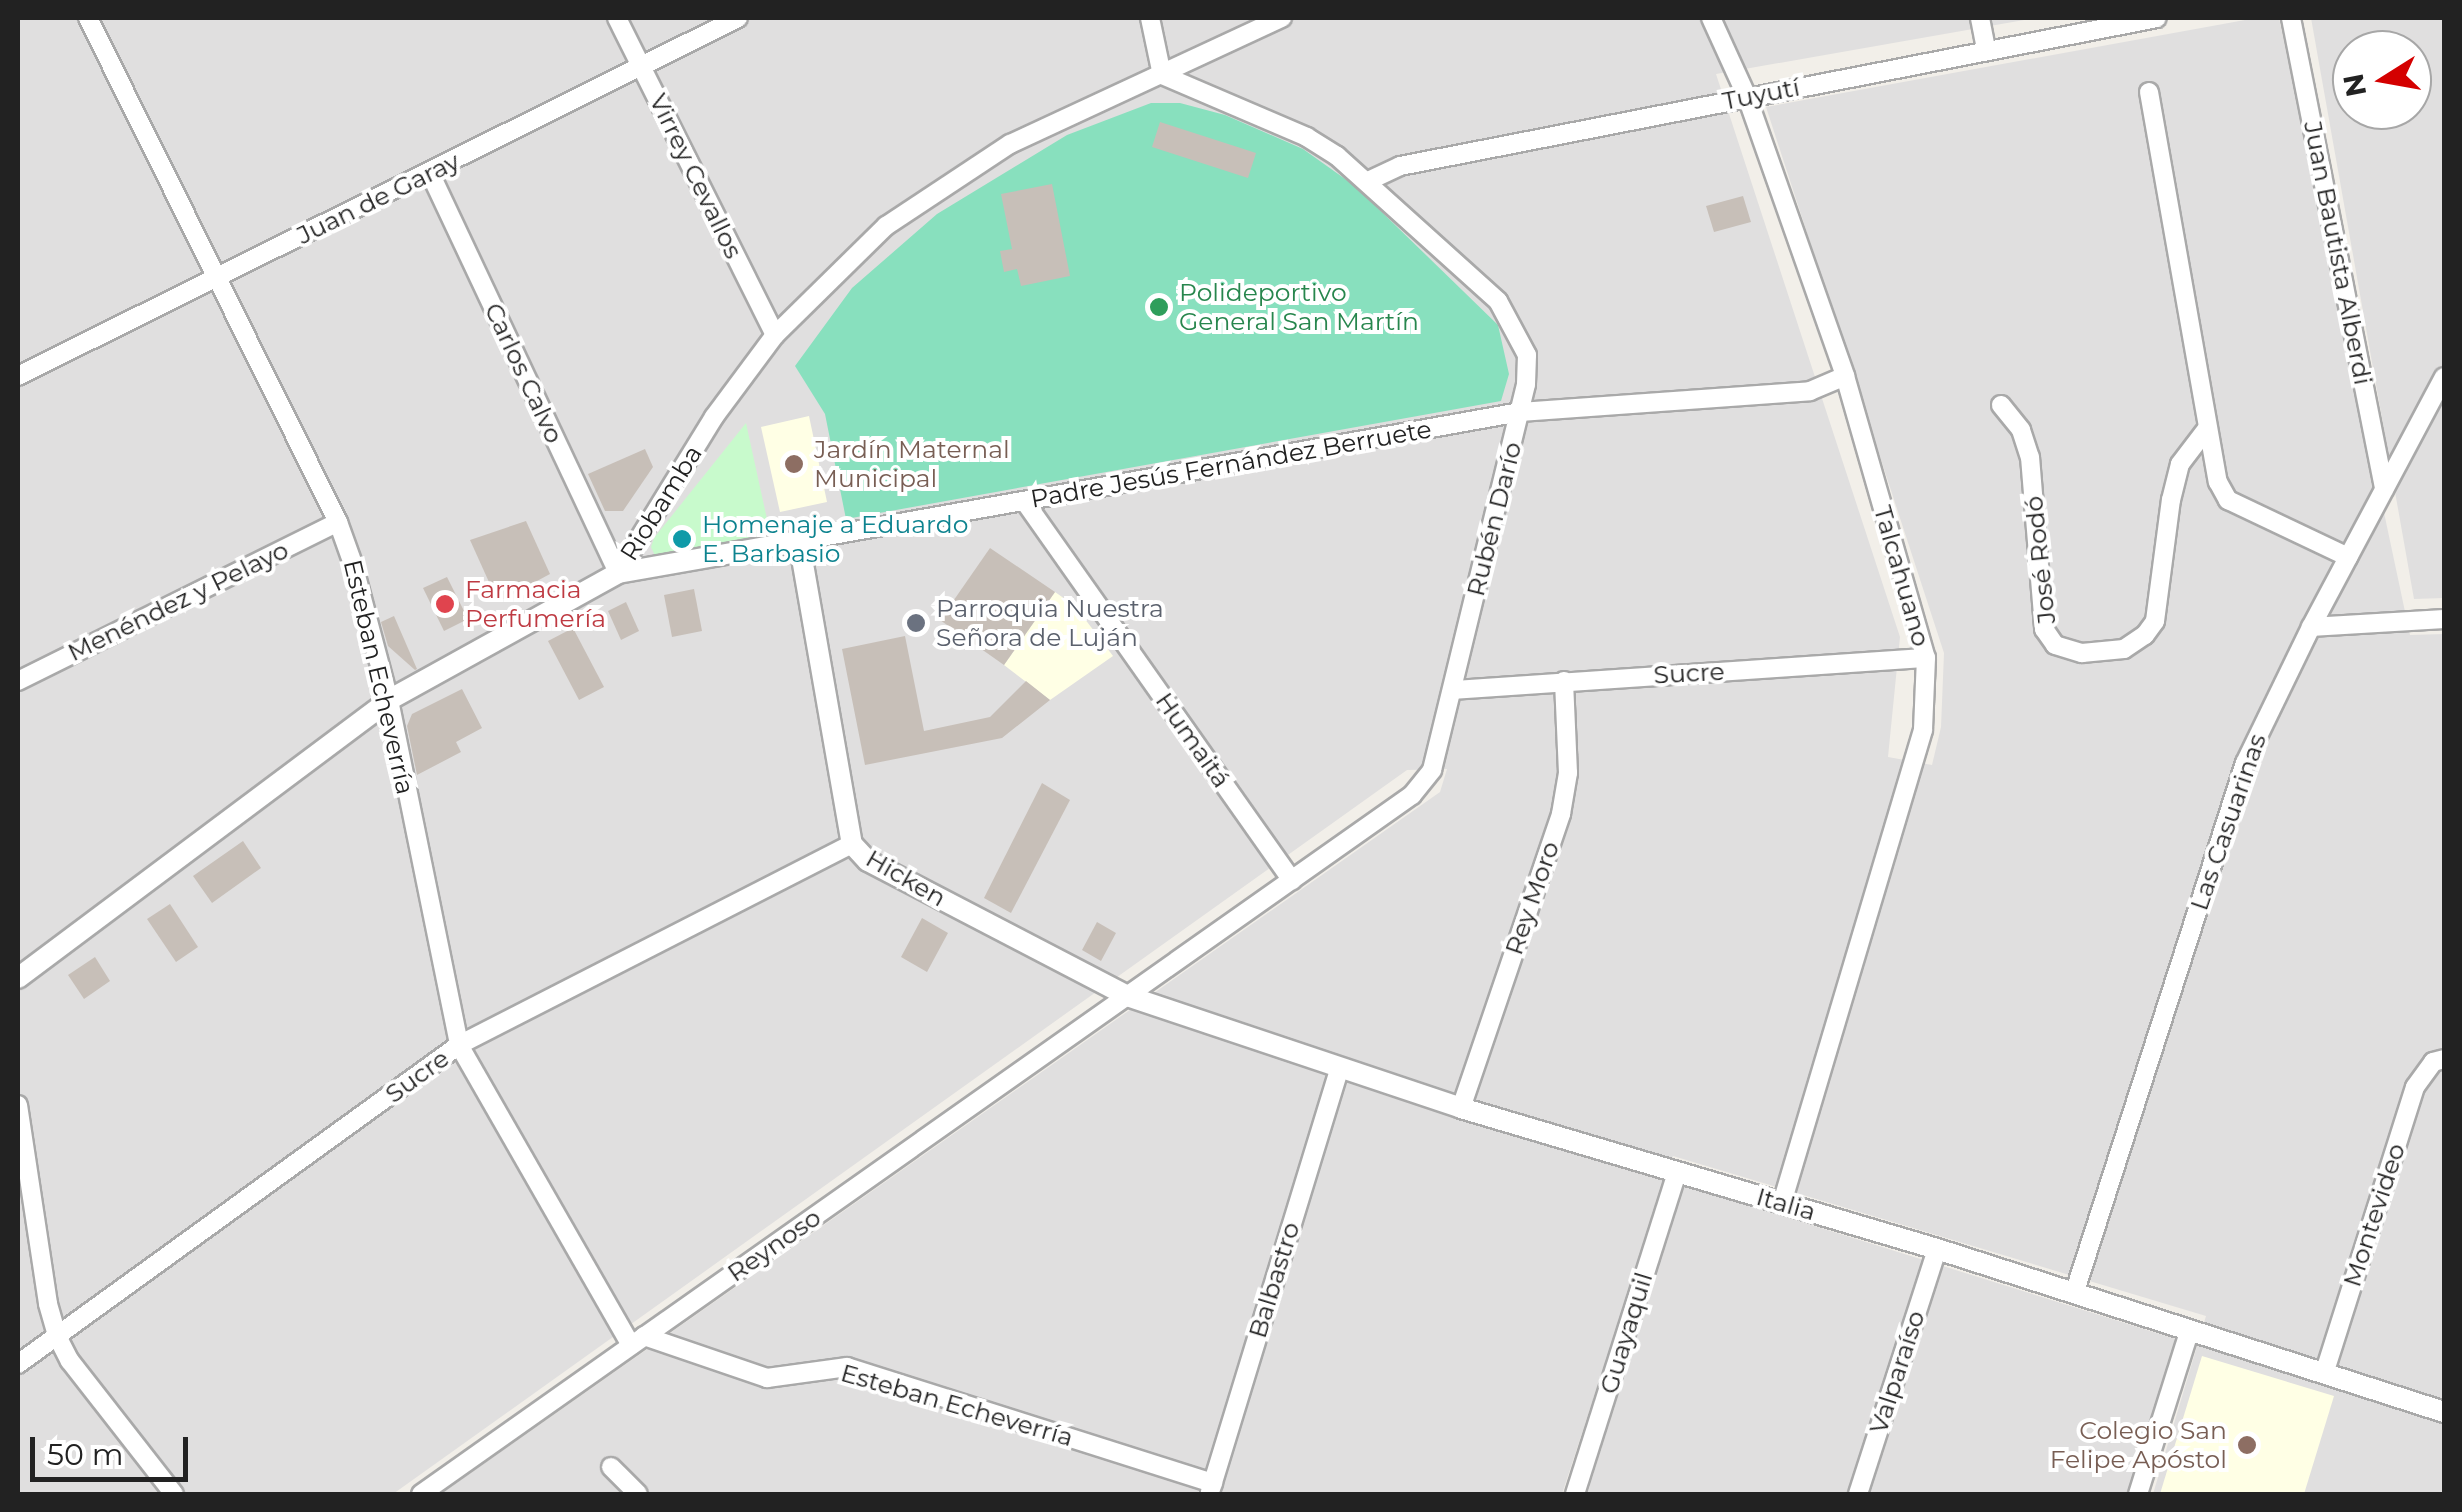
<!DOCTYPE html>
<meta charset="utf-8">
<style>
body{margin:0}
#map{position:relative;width:2462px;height:1512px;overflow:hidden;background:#f2efe9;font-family:Montserrat,sans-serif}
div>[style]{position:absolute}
.residential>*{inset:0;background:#e0dfdf}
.education>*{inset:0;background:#ffffe5}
.park>*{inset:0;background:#c8facc}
.pitch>*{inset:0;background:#88e0be}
.building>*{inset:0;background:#c7bfb8}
.roads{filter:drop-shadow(2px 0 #a9a9a9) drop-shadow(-2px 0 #a9a9a9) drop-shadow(0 2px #a9a9a9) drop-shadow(0 -2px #a9a9a9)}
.minor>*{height:18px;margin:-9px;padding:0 9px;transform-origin:9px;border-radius:9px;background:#fff}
.tertiary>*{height:20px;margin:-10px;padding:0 10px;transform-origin:10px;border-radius:10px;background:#fff}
.dots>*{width:28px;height:28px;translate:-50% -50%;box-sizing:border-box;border:5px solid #fff;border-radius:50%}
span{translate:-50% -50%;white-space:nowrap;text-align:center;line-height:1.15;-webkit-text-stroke:8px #fff;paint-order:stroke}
.street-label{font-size:25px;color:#222}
.leisure-label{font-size:25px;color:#27864d}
.left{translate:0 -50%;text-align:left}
.education-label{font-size:25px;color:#785e54}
.right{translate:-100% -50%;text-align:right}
.culture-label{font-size:25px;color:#0d838f}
.health-label{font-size:25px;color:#be3a42}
.worship-label{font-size:25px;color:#5b616d}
.frame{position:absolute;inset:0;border:20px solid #222;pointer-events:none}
.north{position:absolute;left:2332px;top:30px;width:100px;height:100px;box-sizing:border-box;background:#fff;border:2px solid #a7a7a7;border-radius:50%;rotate:259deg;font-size:28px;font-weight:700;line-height:40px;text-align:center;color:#222}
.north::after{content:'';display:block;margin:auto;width:35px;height:45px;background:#d40000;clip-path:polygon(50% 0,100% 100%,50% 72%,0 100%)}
.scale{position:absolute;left:30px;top:1437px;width:158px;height:45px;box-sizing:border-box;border:5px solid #222;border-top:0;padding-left:12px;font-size:30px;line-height:35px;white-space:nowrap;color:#222;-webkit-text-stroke:8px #fff;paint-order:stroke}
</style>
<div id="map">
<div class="residential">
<i style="clip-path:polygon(18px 18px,2036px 18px,1716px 74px,1900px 637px,1888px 757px,1932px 765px,1941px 727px,1944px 653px,1766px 107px,2256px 18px,2279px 18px,2410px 635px,2444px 634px,2444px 1494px,2153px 1494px,2206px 1316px,1673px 1156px,1562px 1494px,441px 1494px,1440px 792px,1447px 769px,1407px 770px,393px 1494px,18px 1494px)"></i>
<i style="clip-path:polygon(evenodd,2311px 18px,2444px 18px,2444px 598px,2414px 599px,2311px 18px,2352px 50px,2412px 50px,2412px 110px,2352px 110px,2352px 50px)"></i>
<i style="clip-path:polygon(1684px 1185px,2176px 1339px,2127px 1494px,1587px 1494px)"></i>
</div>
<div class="education">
<i style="clip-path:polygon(809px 416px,827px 502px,780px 512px,761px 427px)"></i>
<i style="clip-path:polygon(1055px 592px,1075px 606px,1113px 656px,1050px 700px,1004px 665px)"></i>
<i style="clip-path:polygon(2202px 1356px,2334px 1396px,2304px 1494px,2160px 1494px)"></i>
</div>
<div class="park">
<i style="clip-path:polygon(746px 423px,772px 542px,656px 558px,651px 547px,654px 538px)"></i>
</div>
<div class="pitch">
<i style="clip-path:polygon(1151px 103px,1180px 103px,1225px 115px,1303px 149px,1355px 186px,1498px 325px,1509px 374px,1501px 401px,846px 519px,825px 414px,795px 366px,852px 288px,937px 214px,1067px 135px)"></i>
</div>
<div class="building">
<i style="clip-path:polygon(1160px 122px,1256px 153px,1248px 178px,1152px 147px)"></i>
<i style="clip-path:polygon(1052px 184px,1070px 276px,1021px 286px,1017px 269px,1004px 272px,1000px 251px,1012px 249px,1001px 194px)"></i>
<i style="clip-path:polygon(1743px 196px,1751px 222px,1714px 232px,1706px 206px)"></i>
<i style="clip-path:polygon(645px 449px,653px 467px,623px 511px,605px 511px,588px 474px)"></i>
<i style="clip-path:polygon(526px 521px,550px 574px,498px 602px,470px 540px)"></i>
<i style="clip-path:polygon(990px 548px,1055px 592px,1004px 665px,940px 620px)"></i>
<i style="clip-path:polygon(447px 577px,468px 619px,444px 631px,423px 588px)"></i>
<i style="clip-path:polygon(694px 589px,702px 631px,672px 637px,664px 595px)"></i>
<i style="clip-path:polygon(626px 602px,639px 631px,621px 640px,608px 611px)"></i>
<i style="clip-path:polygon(394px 616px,417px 669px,415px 670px,388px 646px,381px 622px)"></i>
<i style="clip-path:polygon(573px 628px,604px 687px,579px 700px,548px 641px)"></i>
<i style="clip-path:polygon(905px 636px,924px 731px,990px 717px,1026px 681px,1050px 700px,1002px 738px,865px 765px,842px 649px)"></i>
<i style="clip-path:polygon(462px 689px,482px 728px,456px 742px,461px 752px,417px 775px,407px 726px,412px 714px)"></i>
<i style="clip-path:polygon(1042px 783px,1070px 800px,1011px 913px,984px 898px)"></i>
<i style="clip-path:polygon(243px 841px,261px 868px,212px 903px,193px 876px)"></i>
<i style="clip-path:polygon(170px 904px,198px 947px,176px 962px,147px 919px)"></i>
<i style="clip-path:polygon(922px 918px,948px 933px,927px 972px,901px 957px)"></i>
<i style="clip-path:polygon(1097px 922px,1116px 933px,1101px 961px,1082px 950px)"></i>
<i style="clip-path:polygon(95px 957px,110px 981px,84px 999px,68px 975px)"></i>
</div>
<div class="roads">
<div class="minor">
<i style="left:88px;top:18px;width:563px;rotate:63.62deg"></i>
<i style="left:338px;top:522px;width:45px;rotate:70.3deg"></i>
<i style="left:353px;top:564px;width:141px;rotate:75.2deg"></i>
<i style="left:389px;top:700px;width:352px;rotate:78.5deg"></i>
<i style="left:459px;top:1045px;width:346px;rotate:60.2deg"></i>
<i style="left:617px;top:18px;width:354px;rotate:63.5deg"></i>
<i style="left:1150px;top:18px;width:58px;rotate:78.1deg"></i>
<i style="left:1711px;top:18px;width:87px;rotate:65.5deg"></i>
<i style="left:1747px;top:97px;width:296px;rotate:70.6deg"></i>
<i style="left:1845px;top:376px;width:293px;rotate:74deg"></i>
<i style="left:1926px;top:658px;width:72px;rotate:92.4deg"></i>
<i style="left:1923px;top:730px;width:494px;rotate:106.6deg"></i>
<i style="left:1980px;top:18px;width:31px;rotate:79deg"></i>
<i style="left:2291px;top:18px;width:480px;rotate:78.8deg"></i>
<i style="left:2149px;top:92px;width:396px;rotate:80deg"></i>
<i style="left:2218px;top:482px;width:21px;rotate:61deg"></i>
<i style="left:2228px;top:500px;width:133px;rotate:25.4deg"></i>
<i style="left:430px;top:173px;width:442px;rotate:64.8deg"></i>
<i style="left:1368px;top:181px;width:35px;rotate:-25deg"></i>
<i style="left:1400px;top:166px;width:771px;rotate:-11.06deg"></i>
<i style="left:18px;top:376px;width:804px;rotate:-26.44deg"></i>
<i style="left:2001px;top:405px;width:32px;rotate:51deg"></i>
<i style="left:2021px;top:430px;width:28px;rotate:72deg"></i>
<i style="left:2030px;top:457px;width:173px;rotate:85.3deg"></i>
<i style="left:2044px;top:629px;width:19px;rotate:55deg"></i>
<i style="left:2055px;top:645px;width:28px;rotate:17deg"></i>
<i style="left:2082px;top:653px;width:42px;rotate:-5.4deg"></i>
<i style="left:2124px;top:649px;width:25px;rotate:-34deg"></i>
<i style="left:2145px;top:635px;width:17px;rotate:-54deg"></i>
<i style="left:2155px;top:621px;width:122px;rotate:-82.5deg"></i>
<i style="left:2171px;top:500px;width:37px;rotate:-76deg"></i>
<i style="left:2180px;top:464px;width:43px;rotate:-52.6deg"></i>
<i style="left:1025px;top:502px;width:463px;rotate:54.8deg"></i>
<i style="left:799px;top:541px;width:732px;rotate:-10.14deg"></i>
<i style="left:1520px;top:412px;width:291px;rotate:-4.1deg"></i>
<i style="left:1810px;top:391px;width:38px;rotate:-23deg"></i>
<i style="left:618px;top:573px;width:183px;rotate:-58.4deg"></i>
<i style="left:714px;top:417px;width:102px;rotate:-53.4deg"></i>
<i style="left:775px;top:335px;width:156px;rotate:-44.5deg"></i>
<i style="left:886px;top:226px;width:149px;rotate:-33.5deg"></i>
<i style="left:1010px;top:144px;width:300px;rotate:-24.9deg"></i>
<i style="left:2311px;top:627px;width:133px;rotate:-3.4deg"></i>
<i style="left:18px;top:681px;width:357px;rotate:-26.4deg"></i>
<i style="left:1453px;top:690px;width:474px;rotate:-3.9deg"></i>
<i style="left:18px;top:1105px;width:201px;rotate:81.4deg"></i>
<i style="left:48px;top:1304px;width:33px;rotate:74deg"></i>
<i style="left:57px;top:1336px;width:28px;rotate:63deg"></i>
<i style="left:70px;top:1361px;width:169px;rotate:52deg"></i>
<i style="left:1461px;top:1108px;width:311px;rotate:-71.2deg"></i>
<i style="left:1561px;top:814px;width:42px;rotate:-80.3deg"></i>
<i style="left:1568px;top:773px;width:92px;rotate:-92.5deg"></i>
<i style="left:2074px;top:1294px;width:558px;rotate:-72.15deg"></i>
<i style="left:2245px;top:763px;width:151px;rotate:-64.1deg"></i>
<i style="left:2311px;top:627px;width:283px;rotate:-62deg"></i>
<i style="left:644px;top:1336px;width:130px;rotate:18.9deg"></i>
<i style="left:767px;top:1378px;width:81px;rotate:-7.8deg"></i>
<i style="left:847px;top:1367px;width:384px;rotate:17.6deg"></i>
<i style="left:18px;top:1364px;width:544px;rotate:-35.88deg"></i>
<i style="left:459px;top:1045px;width:441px;rotate:-27.1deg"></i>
<i style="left:2324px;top:1374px;width:301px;rotate:-72.4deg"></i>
<i style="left:2415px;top:1087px;width:31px;rotate:-54deg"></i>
<i style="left:2433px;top:1062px;width:11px;rotate:-15deg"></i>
<i style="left:611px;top:1467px;width:38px;rotate:45deg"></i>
<i style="left:1210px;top:1492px;width:444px;rotate:-73deg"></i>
<i style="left:421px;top:1494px;width:1213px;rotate:-35.2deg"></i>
<i style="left:1412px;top:795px;width:32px;rotate:-51deg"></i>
<i style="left:1432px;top:770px;width:397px;rotate:-76.3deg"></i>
<i style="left:1526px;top:384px;width:29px;rotate:-88deg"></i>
<i style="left:1527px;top:355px;width:61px;rotate:-118.2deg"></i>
<i style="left:1498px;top:301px;width:217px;rotate:-138deg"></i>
<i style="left:1337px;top:156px;width:36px;rotate:-148deg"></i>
<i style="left:1307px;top:137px;width:158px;rotate:-156.8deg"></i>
<i style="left:1575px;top:1494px;width:338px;rotate:-72.4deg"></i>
<i style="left:1858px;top:1494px;width:257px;rotate:-72.1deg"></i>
<i style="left:2138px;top:1494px;width:170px;rotate:-72.5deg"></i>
</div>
<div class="tertiary">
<i style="left:18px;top:978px;width:464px;rotate:-36.8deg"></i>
<i style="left:389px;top:700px;width:262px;rotate:-29deg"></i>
<i style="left:618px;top:573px;width:184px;rotate:-10deg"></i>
<i style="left:799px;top:541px;width:308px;rotate:80.1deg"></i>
<i style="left:852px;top:844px;width:23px;rotate:47deg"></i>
<i style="left:868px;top:861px;width:292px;rotate:27.5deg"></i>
<i style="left:1127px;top:996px;width:352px;rotate:18.5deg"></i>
<i style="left:1461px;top:1108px;width:496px;rotate:16.5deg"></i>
<i style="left:1937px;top:1249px;width:533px;rotate:17.82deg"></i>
</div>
</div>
<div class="dots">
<i style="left:1159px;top:307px;background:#2e9e5b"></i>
<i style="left:794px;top:464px;background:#8d6e63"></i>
<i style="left:682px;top:539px;background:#0f9aa8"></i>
<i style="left:445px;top:604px;background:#e0444e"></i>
<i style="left:916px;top:623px;background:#6b7280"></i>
<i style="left:2247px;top:1445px;background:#8d6e63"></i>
</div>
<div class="street-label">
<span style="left:1761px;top:94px;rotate:-11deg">Tuyutí</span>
<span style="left:696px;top:176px;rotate:64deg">Virrey Cevallos</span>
<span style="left:378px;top:198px;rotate:-26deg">Juan de Garay</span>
<span style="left:2338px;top:253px;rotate:79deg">Juan Bautista Alberdi</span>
<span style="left:524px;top:373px;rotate:65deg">Carlos Calvo</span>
<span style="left:1231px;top:464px;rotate:-10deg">Padre Jesús Fernández Berruete</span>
<span style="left:661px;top:503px;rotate:-58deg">Riobamba</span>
<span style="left:1494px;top:519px;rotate:-76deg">Rubén Darío</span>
<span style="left:2040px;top:560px;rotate:-96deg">José Rodó</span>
<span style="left:1902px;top:576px;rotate:74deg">Talcahuano</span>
<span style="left:178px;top:601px;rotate:-26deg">Menéndez y Pelayo</span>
<span style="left:1689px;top:673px;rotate:-3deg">Sucre</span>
<span style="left:379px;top:677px;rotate:77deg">Esteban Echeverría</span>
<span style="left:1193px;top:740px;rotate:55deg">Humaitá</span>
<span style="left:2228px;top:822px;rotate:-71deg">Las Casuarinas</span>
<span style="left:906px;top:878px;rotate:30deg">Hicken</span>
<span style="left:1532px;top:898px;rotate:-71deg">Rey Moro</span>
<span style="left:417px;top:1076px;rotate:-36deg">Sucre</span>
<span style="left:1786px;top:1204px;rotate:16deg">Italia</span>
<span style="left:2374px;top:1215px;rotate:-72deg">Montevideo</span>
<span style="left:774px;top:1245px;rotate:-35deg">Reynoso</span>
<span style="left:1274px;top:1280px;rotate:-73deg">Balbastro</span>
<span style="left:1626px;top:1333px;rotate:-73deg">Guayaquil</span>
<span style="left:1897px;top:1372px;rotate:-72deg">Valparaíso</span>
<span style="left:957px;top:1405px;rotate:16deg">Esteban Echeverría</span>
</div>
<div class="leisure-label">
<span class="left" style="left:1179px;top:307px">Polideportivo<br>General San Martín</span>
</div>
<div class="education-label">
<span class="left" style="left:814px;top:464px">Jardín Maternal<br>Municipal</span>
<span class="right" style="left:2227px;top:1445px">Colegio San<br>Felipe Apóstol</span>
</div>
<div class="culture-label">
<span class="left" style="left:702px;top:539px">Homenaje a Eduardo<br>E. Barbasio</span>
</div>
<div class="health-label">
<span class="left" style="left:465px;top:604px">Farmacia<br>Perfumería</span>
</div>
<div class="worship-label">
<span class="left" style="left:936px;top:623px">Parroquia Nuestra<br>Señora de Luján</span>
</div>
<div class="frame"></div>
<div class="north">N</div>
<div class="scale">50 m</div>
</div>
